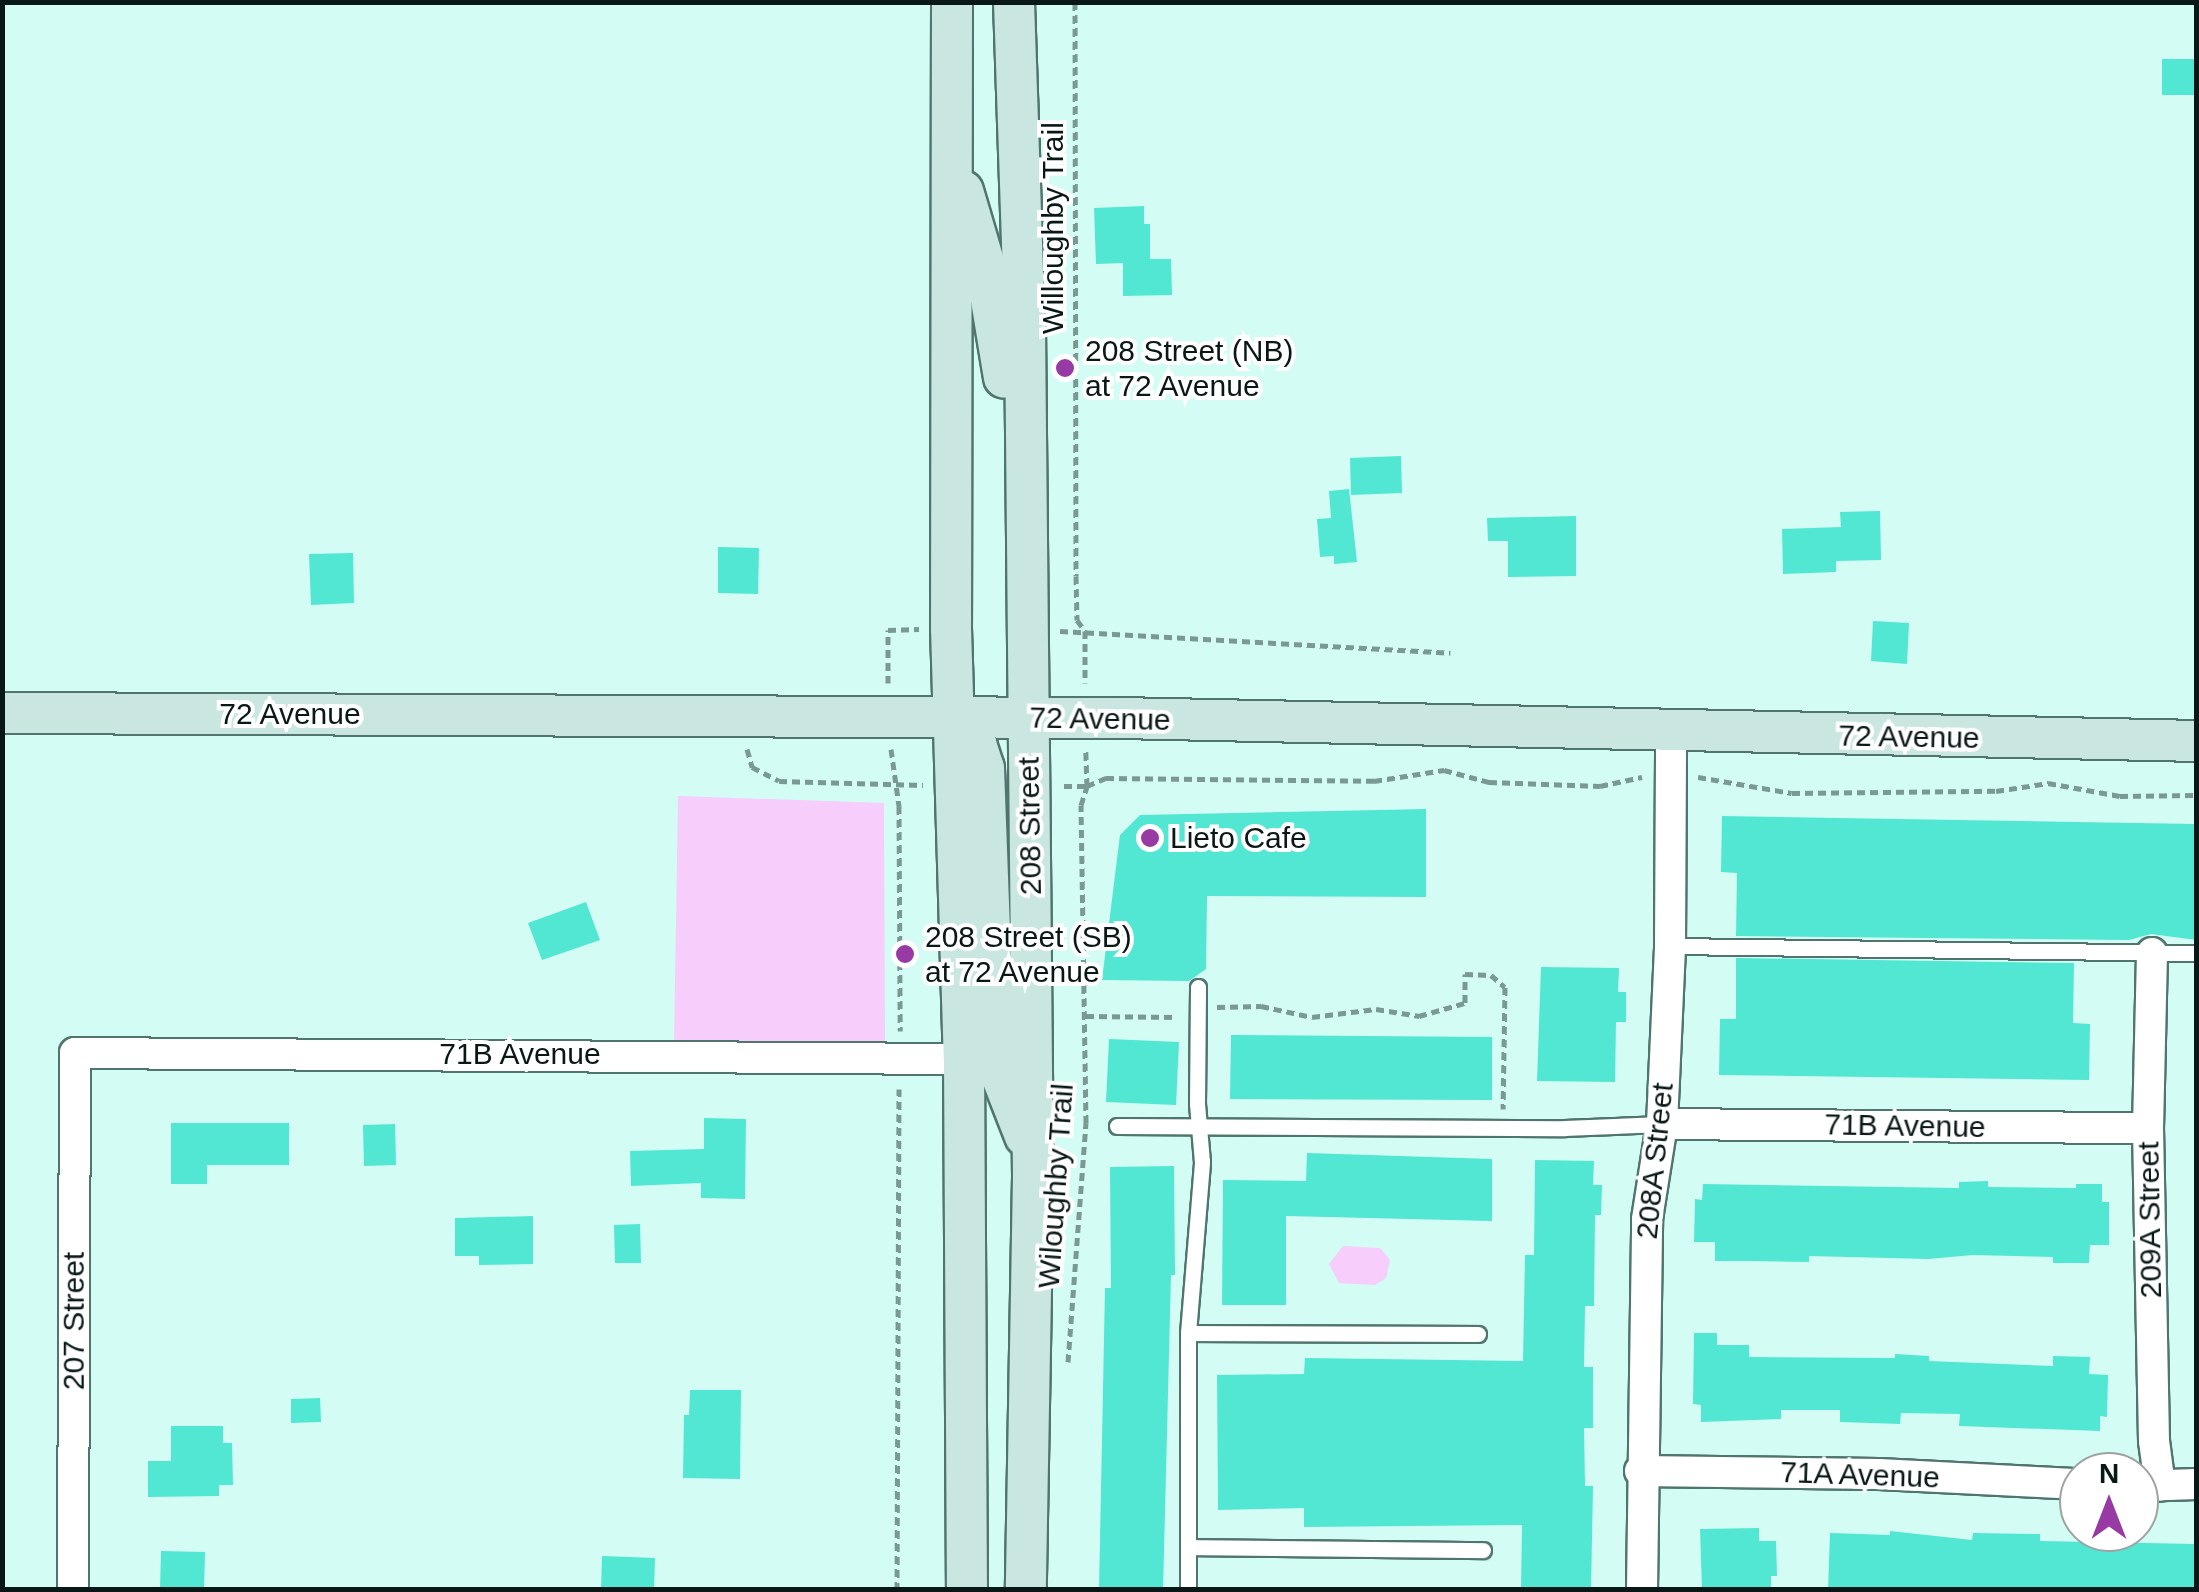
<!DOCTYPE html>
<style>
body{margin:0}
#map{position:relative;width:2199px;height:1592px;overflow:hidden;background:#d3fcf4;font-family:Arial,sans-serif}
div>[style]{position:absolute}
.green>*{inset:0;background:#f7cdfc}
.building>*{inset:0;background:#51e7d2}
.path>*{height:5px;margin-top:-2.5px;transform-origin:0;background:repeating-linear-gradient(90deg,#7b9994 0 8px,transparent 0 13px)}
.roads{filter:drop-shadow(2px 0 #50756e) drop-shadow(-2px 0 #50756e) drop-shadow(0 2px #50756e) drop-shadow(0 -2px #50756e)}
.lane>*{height:15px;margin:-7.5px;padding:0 7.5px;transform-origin:7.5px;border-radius:7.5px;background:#fff}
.street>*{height:30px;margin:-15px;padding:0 15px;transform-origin:15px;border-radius:15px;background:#fff}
.secondary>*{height:40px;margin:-20px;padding:0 20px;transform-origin:20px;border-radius:20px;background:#cae6e1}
.dots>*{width:28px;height:28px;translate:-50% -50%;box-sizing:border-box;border:5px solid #fff;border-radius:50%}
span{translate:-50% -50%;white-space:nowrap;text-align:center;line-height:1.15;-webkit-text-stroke:8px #fff;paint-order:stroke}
.street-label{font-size:30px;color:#091816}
.poi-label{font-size:30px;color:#091816}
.left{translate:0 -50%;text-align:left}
.frame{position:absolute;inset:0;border:5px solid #091816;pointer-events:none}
.north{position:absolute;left:2059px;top:1452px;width:100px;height:100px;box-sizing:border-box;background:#fff;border:2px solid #9da3a2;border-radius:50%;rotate:0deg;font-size:28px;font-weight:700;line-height:40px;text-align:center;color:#091816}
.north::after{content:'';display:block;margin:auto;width:35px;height:45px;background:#973aa3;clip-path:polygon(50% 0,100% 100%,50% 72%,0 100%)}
</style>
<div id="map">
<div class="green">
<i style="clip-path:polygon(678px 796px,884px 803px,885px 1045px,674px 1045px)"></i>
<i style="clip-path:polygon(1343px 1246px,1380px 1248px,1390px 1260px,1386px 1278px,1375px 1285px,1339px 1283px,1329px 1264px)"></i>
</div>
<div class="building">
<i style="clip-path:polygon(2162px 59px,2196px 59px,2196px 95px,2162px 95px)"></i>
<i style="clip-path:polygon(1144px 206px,1144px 224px,1150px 224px,1150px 259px,1171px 259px,1172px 295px,1123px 296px,1123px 263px,1096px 264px,1094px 208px)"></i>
<i style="clip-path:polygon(1401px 456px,1402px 493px,1351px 495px,1350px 458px)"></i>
<i style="clip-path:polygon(1349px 489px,1357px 562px,1334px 564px,1334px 556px,1320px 557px,1317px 519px,1331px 518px,1329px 491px)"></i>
<i style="clip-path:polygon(1880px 511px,1881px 560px,1836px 561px,1836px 572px,1783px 574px,1782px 529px,1841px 527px,1840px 512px)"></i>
<i style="clip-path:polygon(1576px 516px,1576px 576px,1508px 577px,1508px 541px,1488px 541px,1487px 518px)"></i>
<i style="clip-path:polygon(718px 547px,759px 548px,758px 594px,718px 593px)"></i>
<i style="clip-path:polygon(353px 553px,354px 603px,311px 605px,309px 554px)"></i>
<i style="clip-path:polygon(1873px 621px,1909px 623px,1907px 664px,1871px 661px)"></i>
<i style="clip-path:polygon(1426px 809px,1426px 897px,1207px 896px,1206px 969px,1189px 981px,1102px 980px,1120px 835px,1140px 815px)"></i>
<i style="clip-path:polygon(1722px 816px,2196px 824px,2196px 940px,2151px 934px,2129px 940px,1736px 936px,1737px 873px,1721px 872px)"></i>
<i style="clip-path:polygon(586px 902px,600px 940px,542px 960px,528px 923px)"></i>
<i style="clip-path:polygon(1736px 958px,2074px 963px,2073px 1023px,2090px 1024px,2089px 1080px,1719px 1075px,1720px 1019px,1736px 1019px)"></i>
<i style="clip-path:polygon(1541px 967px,1619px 968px,1618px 992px,1626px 992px,1626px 1022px,1616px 1022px,1615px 1082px,1537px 1081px)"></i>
<i style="clip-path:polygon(1231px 1035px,1492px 1037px,1492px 1100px,1230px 1099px)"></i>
<i style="clip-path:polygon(1109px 1039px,1179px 1042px,1176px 1105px,1106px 1102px)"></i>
<i style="clip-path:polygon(704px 1118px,746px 1119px,745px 1199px,701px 1198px,701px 1183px,631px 1186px,630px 1151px,704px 1149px)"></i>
<i style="clip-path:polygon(171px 1123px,289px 1123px,289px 1165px,207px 1165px,207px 1184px,171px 1184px)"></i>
<i style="clip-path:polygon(395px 1124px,396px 1165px,364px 1166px,363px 1125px)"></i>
<i style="clip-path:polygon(1307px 1153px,1492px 1159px,1492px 1221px,1286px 1216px,1286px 1305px,1222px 1305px,1223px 1180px,1306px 1181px)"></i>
<i style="clip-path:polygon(1535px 1160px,1594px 1161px,1593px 1185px,1602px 1185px,1601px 1215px,1595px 1215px,1594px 1306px,1585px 1306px,1584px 1367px,1593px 1367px,1593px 1428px,1584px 1428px,1585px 1486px,1593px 1486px,1591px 1590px,1521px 1590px,1522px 1525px,1304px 1527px,1304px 1508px,1218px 1510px,1217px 1375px,1304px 1374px,1305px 1358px,1523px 1361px,1525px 1255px,1534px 1255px)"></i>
<i style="clip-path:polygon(1174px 1166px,1175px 1275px,1171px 1275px,1163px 1590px,1099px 1590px,1105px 1288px,1111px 1288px,1110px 1167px)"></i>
<i style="clip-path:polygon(1988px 1181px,1988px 1187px,2076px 1188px,2076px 1184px,2102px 1184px,2102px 1202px,2109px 1202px,2109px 1245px,2090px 1245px,2089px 1263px,2053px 1263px,2053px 1257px,1973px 1255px,1928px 1259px,1809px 1256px,1809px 1262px,1749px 1261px,1715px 1261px,1715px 1242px,1694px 1242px,1695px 1199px,1702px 1200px,1703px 1184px,1959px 1188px,1959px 1182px)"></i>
<i style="clip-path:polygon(533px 1216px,533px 1264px,479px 1265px,479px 1256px,455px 1256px,455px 1218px)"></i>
<i style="clip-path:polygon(640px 1224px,641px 1263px,615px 1263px,614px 1225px)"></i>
<i style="clip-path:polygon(1694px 1333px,1717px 1333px,1717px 1345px,1749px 1345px,1749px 1357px,1895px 1358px,1895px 1354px,1929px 1356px,1929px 1361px,2053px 1366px,2053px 1356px,2090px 1357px,2089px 1374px,2108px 1375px,2107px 1417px,2100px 1416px,2100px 1431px,1959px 1426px,1960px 1414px,1901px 1413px,1900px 1424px,1840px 1422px,1840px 1410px,1781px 1410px,1781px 1419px,1701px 1422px,1701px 1405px,1693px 1404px)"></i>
<i style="clip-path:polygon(690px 1390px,741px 1390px,740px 1479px,683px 1478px,684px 1415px,689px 1415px)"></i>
<i style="clip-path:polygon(320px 1398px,321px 1422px,291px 1423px,291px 1399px)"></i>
<i style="clip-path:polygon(171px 1426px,223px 1426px,223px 1443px,232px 1443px,233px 1485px,219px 1485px,219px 1496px,148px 1497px,148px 1461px,171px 1461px)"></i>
<i style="clip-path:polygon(1759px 1528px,1759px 1541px,1776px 1541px,1777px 1576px,1771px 1576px,1771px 1590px,1702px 1590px,1700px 1529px)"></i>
<i style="clip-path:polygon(1890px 1531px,1972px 1540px,1973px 1533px,2040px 1534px,2040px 1541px,2196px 1544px,2196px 1590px,1828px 1590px,1830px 1533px,1890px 1535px)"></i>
<i style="clip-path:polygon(161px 1551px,205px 1552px,204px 1590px,160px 1590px)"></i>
<i style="clip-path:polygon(602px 1556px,655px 1558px,654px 1590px,601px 1590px)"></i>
</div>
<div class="path">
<i style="left:1075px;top:2px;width:574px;rotate:89.9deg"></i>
<i style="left:1076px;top:576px;width:44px;rotate:88.7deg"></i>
<i style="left:1077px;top:620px;width:14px;rotate:54deg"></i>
<i style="left:1085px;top:631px;width:52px;rotate:90deg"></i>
<i style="left:1060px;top:631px;width:391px;rotate:3.2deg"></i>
<i style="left:888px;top:683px;width:53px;rotate:-90deg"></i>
<i style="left:888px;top:630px;width:31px;rotate:-2deg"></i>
<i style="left:747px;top:749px;width:19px;rotate:74deg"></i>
<i style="left:752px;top:767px;width:30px;rotate:27deg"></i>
<i style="left:779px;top:781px;width:144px;rotate:1.6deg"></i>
<i style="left:891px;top:749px;width:58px;rotate:82deg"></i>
<i style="left:899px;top:806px;width:225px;rotate:89.7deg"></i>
<i style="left:1698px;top:777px;width:95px;rotate:9.7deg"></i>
<i style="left:1792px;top:793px;width:204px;rotate:-0.6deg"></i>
<i style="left:1996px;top:791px;width:53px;rotate:-8.7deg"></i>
<i style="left:2048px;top:783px;width:73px;rotate:10.2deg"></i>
<i style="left:2120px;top:796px;width:76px;rotate:-0.8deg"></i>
<i style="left:1064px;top:786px;width:23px"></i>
<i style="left:1087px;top:786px;width:21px;rotate:-23deg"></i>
<i style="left:1106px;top:778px;width:268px;rotate:0.6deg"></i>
<i style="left:1374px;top:781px;width:71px;rotate:-8.9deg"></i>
<i style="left:1444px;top:770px;width:47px;rotate:14.9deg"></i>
<i style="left:1489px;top:782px;width:111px;rotate:2.1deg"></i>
<i style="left:1600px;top:786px;width:43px;rotate:-12.1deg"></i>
<i style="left:1217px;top:1007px;width:44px;rotate:-1.3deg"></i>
<i style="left:1261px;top:1006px;width:52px;rotate:12.2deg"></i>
<i style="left:1312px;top:1017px;width:64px;rotate:-7.1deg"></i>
<i style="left:1376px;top:1009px;width:44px;rotate:9.2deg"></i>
<i style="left:1419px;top:1016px;width:48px;rotate:-15.8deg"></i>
<i style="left:1465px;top:1003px;width:29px;rotate:-90deg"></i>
<i style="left:1465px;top:974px;width:26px;rotate:2deg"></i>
<i style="left:1491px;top:975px;width:18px;rotate:41deg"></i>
<i style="left:1505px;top:987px;width:122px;rotate:90.9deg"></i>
<i style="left:1086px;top:1016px;width:91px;rotate:0.6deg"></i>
<i style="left:1068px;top:1362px;width:240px;rotate:-85.7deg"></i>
<i style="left:1086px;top:1123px;width:318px;rotate:-90.9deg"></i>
<i style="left:1081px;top:805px;width:20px;rotate:-72deg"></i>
<i style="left:1087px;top:786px;width:37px;rotate:-92deg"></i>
<i style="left:897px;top:1590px;width:501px;rotate:-89.77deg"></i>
</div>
<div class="roads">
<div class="lane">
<i style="left:1670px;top:946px;width:526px;rotate:0.76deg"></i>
<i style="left:1117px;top:1126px;width:447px;rotate:0.3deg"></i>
<i style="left:1564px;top:1128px;width:98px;rotate:-2.3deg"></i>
<i style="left:1188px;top:1333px;width:290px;rotate:0.2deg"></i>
<i style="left:1188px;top:1547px;width:295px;rotate:0.6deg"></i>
<i style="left:1188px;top:1590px;width:257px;rotate:-90deg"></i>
<i style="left:1188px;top:1333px;width:172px;rotate:-85.3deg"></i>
<i style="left:1202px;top:1162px;width:58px;rotate:-94.9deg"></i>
<i style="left:1197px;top:1104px;width:117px;rotate:-89.5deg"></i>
</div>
<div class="street">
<i style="left:2152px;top:953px;width:175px;rotate:91.3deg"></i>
<i style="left:2148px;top:1128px;width:313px;rotate:88.9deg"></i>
<i style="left:2154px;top:1441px;width:45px;rotate:82.4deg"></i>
<i style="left:1662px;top:1124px;width:486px;rotate:0.5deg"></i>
<i style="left:1640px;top:1471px;width:239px;rotate:0.7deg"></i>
<i style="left:1879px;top:1474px;width:200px;rotate:2.9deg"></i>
<i style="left:2140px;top:1486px;width:56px;rotate:-2deg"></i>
<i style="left:73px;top:1590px;width:537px;rotate:-89.79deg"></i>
<i style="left:75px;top:1053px;width:889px;rotate:0.39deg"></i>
<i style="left:1642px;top:1590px;width:371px;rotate:-89.2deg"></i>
<i style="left:1647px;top:1219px;width:96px;rotate:-81deg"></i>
<i style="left:1662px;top:1124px;width:178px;rotate:-87.4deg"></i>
<i style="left:1670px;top:946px;width:214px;rotate:-89.7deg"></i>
</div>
<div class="secondary">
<i style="left:952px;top:2px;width:626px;rotate:90.09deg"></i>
<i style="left:951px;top:628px;width:431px;rotate:88.3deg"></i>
<i style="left:964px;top:1059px;width:531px;rotate:89.68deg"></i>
<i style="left:1014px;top:2px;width:325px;rotate:88.1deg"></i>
<i style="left:1025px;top:327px;width:850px;rotate:89.46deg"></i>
<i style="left:1033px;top:1177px;width:413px;rotate:91deg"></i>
<i style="left:963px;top:191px;width:81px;rotate:73.6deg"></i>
<i style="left:986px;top:269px;width:110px;rotate:80.6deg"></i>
<i style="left:2px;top:713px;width:1117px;rotate:0.26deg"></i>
<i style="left:1119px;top:718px;width:1077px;rotate:1.22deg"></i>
<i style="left:954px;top:720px;width:33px;rotate:47deg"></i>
<i style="left:976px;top:744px;width:25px;rotate:72deg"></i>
<i style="left:984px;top:768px;width:274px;rotate:87.9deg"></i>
<i style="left:994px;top:1042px;width:25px;rotate:81deg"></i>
<i style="left:998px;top:1067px;width:74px;rotate:68.6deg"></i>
</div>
</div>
<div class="dots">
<i style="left:1065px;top:368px;background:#973aa3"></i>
<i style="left:1150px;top:838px;background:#973aa3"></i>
<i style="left:905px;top:954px;background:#973aa3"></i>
</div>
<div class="street-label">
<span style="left:1053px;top:228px;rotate:-90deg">Willoughby Trail</span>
<span style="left:290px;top:714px">72 Avenue</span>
<span style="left:1100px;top:719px;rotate:1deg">72 Avenue</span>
<span style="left:1909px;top:737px;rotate:1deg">72 Avenue</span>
<span style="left:1030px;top:826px;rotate:-91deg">208 Street</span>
<span style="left:520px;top:1054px">71B Avenue</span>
<span style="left:1905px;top:1126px;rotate:1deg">71B Avenue</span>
<span style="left:1655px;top:1161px;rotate:-84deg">208A Street</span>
<span style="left:1056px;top:1186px;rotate:-86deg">Wiloughby Trail</span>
<span style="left:2150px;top:1220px;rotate:-91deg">209A Street</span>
<span style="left:74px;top:1321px;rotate:-90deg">207 Street</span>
<span style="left:1860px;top:1475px;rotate:2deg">71A Avenue</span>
</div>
<div class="poi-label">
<span class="left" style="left:1085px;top:368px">208 Street (NB)<br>at 72 Avenue</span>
<span class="left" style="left:1170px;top:838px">Lieto Cafe</span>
<span class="left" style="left:925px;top:954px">208 Street (SB)<br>at 72 Avenue</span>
</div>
<div class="frame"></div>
<div class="north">N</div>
</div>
